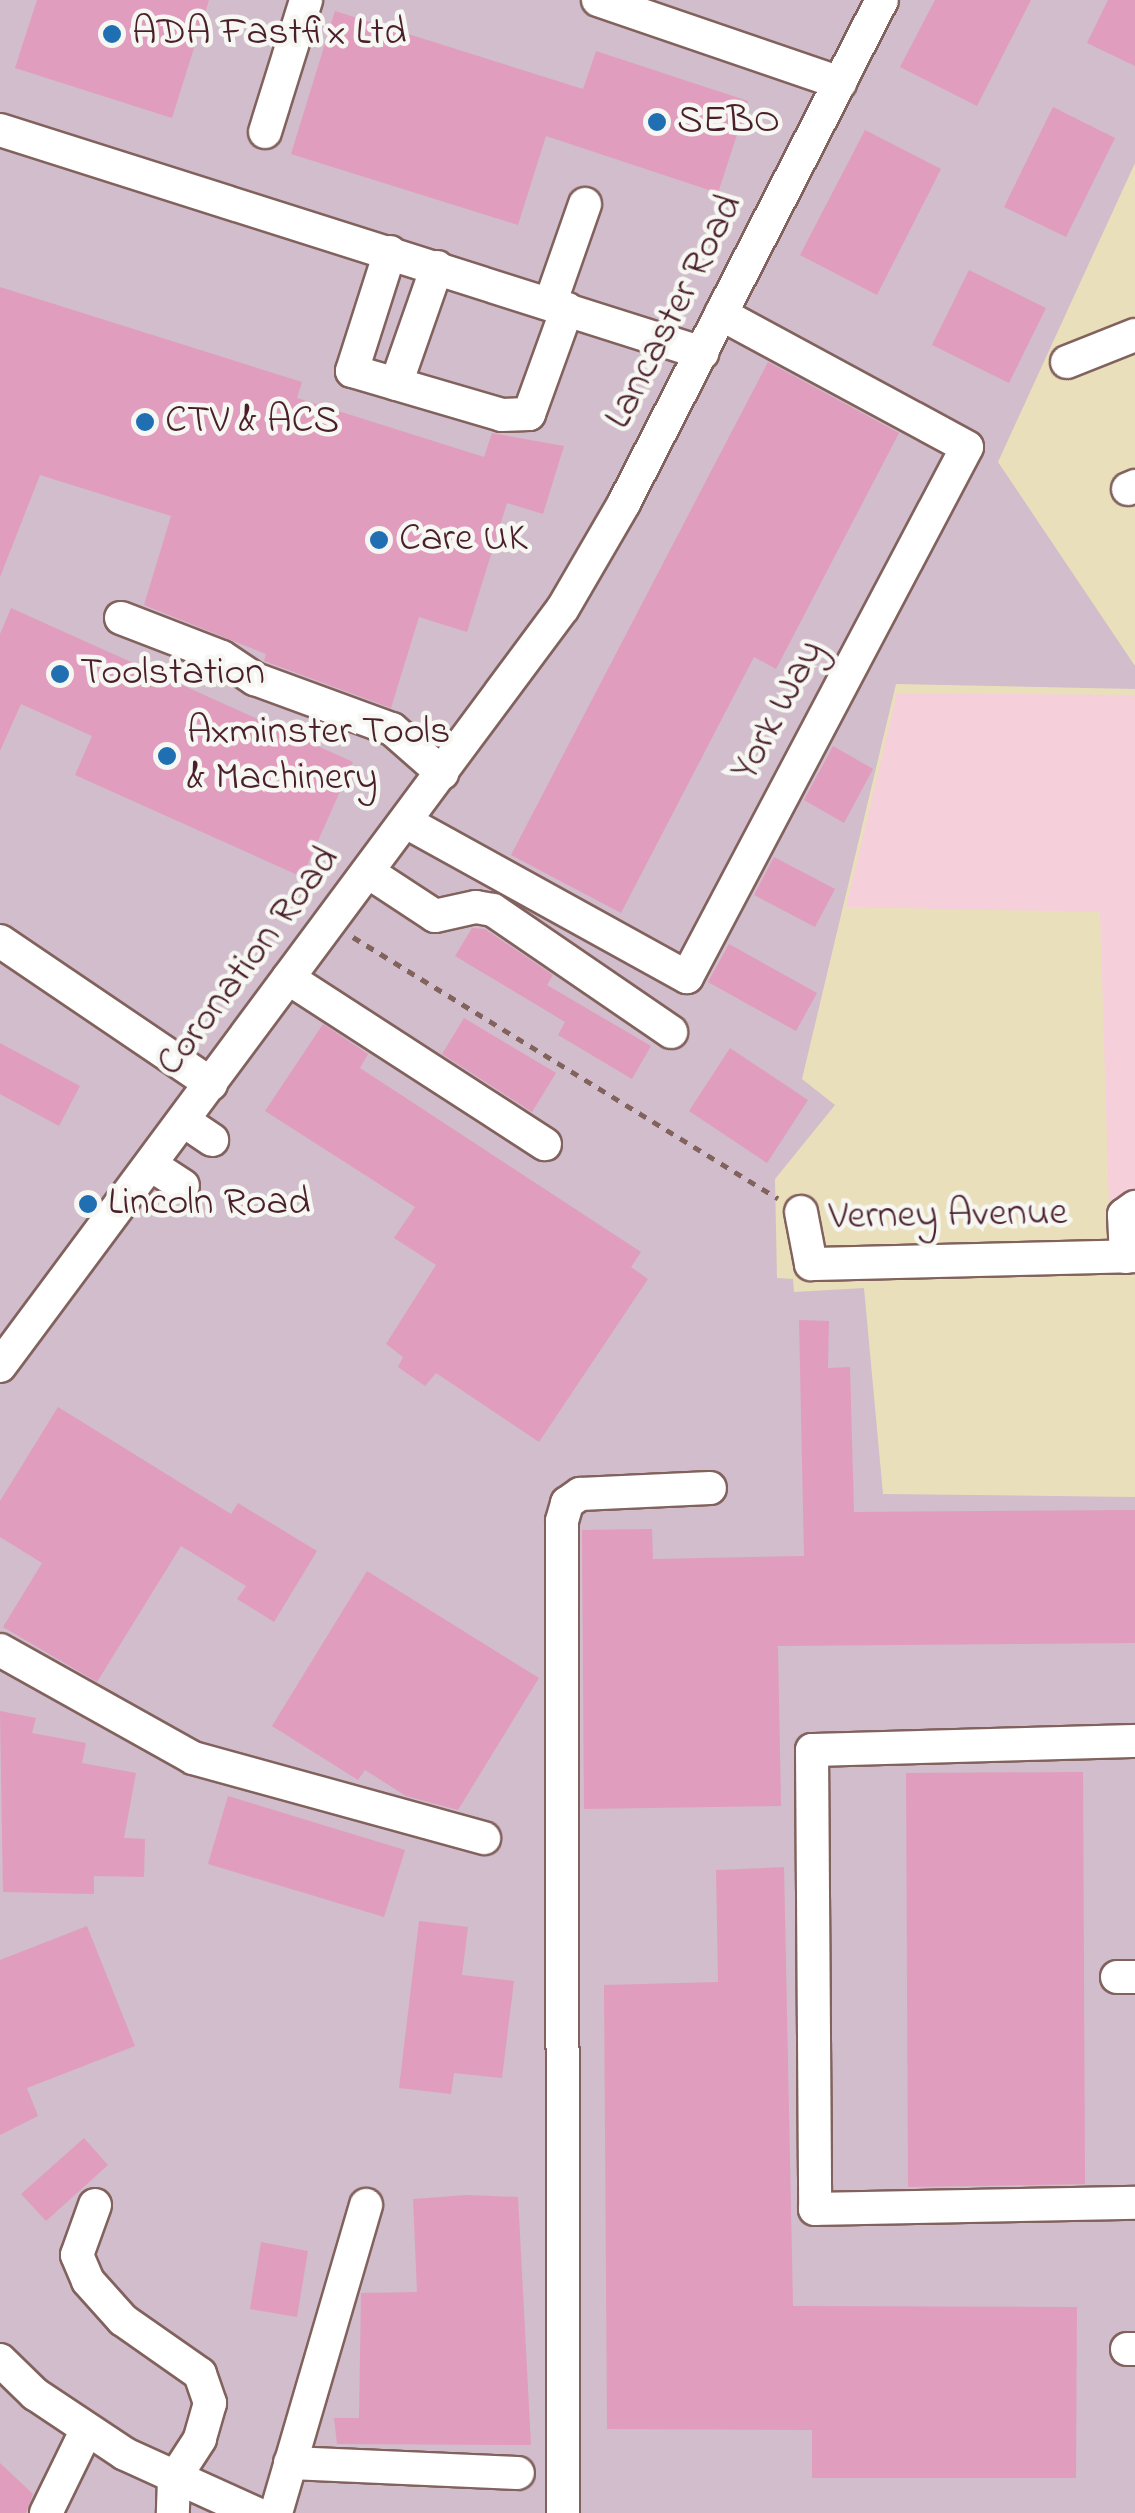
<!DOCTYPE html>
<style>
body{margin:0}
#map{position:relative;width:1135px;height:2513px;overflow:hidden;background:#eadfbb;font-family:"Indie Flower",sans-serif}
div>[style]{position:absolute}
.built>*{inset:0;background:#f5cfda}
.industrial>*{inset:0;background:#d1bdcb}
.building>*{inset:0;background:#e19dbe}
.path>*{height:5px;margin-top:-2.5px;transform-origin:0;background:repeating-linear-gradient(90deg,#82625d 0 8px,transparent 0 16px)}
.roads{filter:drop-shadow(2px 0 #82625d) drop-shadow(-2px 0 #82625d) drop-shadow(0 2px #82625d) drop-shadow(0 -2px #82625d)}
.minor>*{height:32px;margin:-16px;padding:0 16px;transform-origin:16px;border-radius:16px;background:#fff}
.dots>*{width:28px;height:28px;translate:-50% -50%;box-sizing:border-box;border:5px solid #f6f6f2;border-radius:50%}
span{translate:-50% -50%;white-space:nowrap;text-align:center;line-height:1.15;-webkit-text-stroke:9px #f6f6f2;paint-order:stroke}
.poi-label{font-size:40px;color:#4a1f2b}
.left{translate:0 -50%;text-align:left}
.street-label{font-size:40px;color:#4a1f2b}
</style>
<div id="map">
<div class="built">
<i style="clip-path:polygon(897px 693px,1135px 695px,1135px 1237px,1110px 1237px,1100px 912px,846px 907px)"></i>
</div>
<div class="industrial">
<i style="clip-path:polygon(0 0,1135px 0,1135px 163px,998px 462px,1135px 666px,1135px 689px,896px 684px,802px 1079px,835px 1105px,775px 1179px,777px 1278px,793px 1279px,794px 1292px,864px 1288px,883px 1494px,1135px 1497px,1135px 2513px,0 2513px)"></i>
</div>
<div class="building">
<i style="clip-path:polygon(37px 0,209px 0,172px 118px,15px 68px)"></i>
<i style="clip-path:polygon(935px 0,1031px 0,977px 106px,900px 67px)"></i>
<i style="clip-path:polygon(1108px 0,1135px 0,1135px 66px,1087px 43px)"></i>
<i style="clip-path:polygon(335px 11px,583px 89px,596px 51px,748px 101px,718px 193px,546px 136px,518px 225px,291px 154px)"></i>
<i style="clip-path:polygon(1053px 107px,1115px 138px,1066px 237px,1004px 207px)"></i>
<i style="clip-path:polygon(865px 130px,941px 169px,877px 295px,800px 255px)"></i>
<i style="clip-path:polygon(969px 270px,1046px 308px,1009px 383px,932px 345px)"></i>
<i style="clip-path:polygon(0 287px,302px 382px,297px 398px,484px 457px,492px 433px,564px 446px,543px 514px,507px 503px,467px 632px,419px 617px,391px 708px,264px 661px,266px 654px,144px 605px,171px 516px,40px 475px,0 577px)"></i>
<i style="clip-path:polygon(768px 362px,899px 433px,776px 669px,754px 657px,621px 913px,511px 855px)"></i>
<i style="clip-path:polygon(11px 608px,353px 762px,302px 877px,75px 775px,92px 736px,21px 704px,0 751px,0 634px)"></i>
<i style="clip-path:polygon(833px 746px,873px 769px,844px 823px,804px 800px)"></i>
<i style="clip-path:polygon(774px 857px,835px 889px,815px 927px,754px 895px)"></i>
<i style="clip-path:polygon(472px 928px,485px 929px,553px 975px,547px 985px,651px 1046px,632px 1079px,558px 1035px,565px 1022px,455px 956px)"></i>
<i style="clip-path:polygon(729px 944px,817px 993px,796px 1031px,708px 982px)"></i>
<i style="clip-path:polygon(464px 1018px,556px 1073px,532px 1112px,442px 1054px)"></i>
<i style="clip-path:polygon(323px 1024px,368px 1054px,360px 1068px,641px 1252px,631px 1267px,648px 1279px,539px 1442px,436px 1373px,425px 1386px,398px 1367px,403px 1357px,386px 1344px,436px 1265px,394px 1238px,415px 1207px,265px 1111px)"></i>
<i style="clip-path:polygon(0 1043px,80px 1086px,59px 1126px,0 1094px)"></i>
<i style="clip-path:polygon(730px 1048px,808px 1100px,767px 1163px,689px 1111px)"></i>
<i style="clip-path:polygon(799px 1320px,829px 1321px,828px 1368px,850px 1367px,854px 1512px,1135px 1510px,1135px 1643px,778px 1646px,781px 1806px,584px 1809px,582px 1530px,652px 1529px,653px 1559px,804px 1556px)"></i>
<i style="clip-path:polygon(58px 1407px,231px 1514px,238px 1503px,317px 1551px,274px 1622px,237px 1599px,246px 1586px,181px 1546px,97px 1682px,3px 1627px,42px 1563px,0 1537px,0 1501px)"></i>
<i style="clip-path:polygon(367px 1571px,539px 1678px,458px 1810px,406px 1796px,365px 1770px,358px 1780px,272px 1726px)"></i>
<i style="clip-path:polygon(0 1711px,36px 1718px,32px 1733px,86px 1743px,82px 1763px,136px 1773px,124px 1838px,145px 1839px,144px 1877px,94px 1876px,94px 1894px,3px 1892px)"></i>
<i style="clip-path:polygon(1083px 1772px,1085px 2184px,908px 2187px,906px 1773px)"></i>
<i style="clip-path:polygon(228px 1796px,405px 1850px,384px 1917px,208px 1864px)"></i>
<i style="clip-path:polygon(784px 1867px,793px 2306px,1077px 2307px,1076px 2478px,812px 2478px,812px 2430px,607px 2429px,604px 1985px,718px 1982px,716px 1870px)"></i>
<i style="clip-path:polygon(419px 1921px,468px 1927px,462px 1975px,514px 1981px,502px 2078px,454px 2073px,451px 2094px,399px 2088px)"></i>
<i style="clip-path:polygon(87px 1926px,135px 2046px,27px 2088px,38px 2116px,0 2135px,0 1960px)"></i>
<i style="clip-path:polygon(84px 2138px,108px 2165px,46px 2221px,21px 2194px)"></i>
<i style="clip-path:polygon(467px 2195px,518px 2197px,531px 2445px,337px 2444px,334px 2418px,359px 2418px,361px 2293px,417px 2292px,413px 2199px)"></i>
<i style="clip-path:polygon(261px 2242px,308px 2251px,297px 2317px,250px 2309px)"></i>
<i style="clip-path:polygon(0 2463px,33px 2494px,26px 2513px,0 2513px)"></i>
</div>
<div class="path">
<i style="left:353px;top:937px;width:499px;rotate:31.6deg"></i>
</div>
<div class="roads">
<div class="minor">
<i style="left:598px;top:0;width:256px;rotate:18.9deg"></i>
<i style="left:0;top:130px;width:737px;rotate:17.62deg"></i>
<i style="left:265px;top:132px;width:138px;rotate:-72.7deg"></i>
<i style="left:390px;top:252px;width:125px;rotate:107.7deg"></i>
<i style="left:352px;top:371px;width:156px;rotate:16.3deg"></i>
<i style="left:502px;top:415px;width:27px;rotate:-2deg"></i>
<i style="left:529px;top:414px;width:112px;rotate:-70.1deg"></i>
<i style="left:550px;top:304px;width:106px;rotate:-70.7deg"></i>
<i style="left:1067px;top:362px;width:73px;rotate:-21.7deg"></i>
<i style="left:396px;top:384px;width:124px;rotate:-70.7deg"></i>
<i style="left:1128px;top:489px;width:8px;rotate:-23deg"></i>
<i style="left:121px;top:618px;width:108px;rotate:21.1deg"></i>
<i style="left:222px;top:657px;width:40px;rotate:34deg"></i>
<i style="left:255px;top:679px;width:146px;rotate:20.1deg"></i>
<i style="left:392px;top:729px;width:67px;rotate:41.3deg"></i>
<i style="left:406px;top:822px;width:321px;rotate:28.9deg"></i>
<i style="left:687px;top:977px;width:599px;rotate:-62.15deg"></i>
<i style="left:967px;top:447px;width:280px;rotate:-151.6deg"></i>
<i style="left:368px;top:872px;width:80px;rotate:33.3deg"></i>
<i style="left:435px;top:916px;width:42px;rotate:-12.4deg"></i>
<i style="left:476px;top:907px;width:17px;rotate:10deg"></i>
<i style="left:493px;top:910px;width:216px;rotate:34.4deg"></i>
<i style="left:0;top:941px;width:255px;rotate:34.1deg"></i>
<i style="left:288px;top:978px;width:306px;rotate:32.9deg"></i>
<i style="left:184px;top:1121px;width:34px;rotate:34deg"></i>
<i style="left:151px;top:1165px;width:38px;rotate:33deg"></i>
<i style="left:801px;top:1212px;width:53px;rotate:79.1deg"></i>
<i style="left:811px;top:1264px;width:324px;rotate:-1.4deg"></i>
<i style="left:1126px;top:1257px;width:42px;rotate:-92.7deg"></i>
<i style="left:1124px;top:1215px;width:14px;rotate:-36deg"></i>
<i style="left:0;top:1366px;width:944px;rotate:-53.4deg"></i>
<i style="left:563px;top:608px;width:121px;rotate:-59.8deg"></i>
<i style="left:624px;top:503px;width:565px;rotate:-62.85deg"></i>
<i style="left:0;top:1650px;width:221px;rotate:29.2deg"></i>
<i style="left:193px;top:1758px;width:302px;rotate:15.4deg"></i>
<i style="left:1135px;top:1741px;width:323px;rotate:178.4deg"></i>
<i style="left:812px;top:1750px;width:459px;rotate:89.6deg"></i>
<i style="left:815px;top:2209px;width:320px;rotate:-1.1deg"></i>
<i style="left:1117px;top:1977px;width:18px"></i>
<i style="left:95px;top:2205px;width:53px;rotate:109.8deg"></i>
<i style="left:77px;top:2255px;width:28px;rotate:67deg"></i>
<i style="left:88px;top:2281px;width:52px;rotate:48.1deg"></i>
<i style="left:123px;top:2320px;width:94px;rotate:35deg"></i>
<i style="left:200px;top:2374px;width:31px;rotate:71deg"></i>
<i style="left:210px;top:2403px;width:37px;rotate:106deg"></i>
<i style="left:200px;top:2439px;width:48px;rotate:123deg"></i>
<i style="left:174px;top:2479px;width:34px;rotate:92deg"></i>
<i style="left:1127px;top:2349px;width:8px"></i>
<i style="left:0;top:2360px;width:49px;rotate:44.2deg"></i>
<i style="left:35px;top:2394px;width:108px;rotate:33.7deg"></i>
<i style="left:125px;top:2454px;width:143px;rotate:24.4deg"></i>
<i style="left:290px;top:2463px;width:228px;rotate:2.5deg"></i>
<i style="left:46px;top:2513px;width:93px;rotate:-64deg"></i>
<i style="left:276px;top:2513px;width:321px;rotate:-73.7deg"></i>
<i style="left:563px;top:2513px;width:992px;rotate:-90.06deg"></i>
<i style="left:562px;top:1521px;width:19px;rotate:-74deg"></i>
<i style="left:567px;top:1503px;width:16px;rotate:-35deg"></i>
<i style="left:580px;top:1494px;width:130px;rotate:-2.6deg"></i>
</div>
</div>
<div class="dots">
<i style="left:112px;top:34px;background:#1f6fb2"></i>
<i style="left:657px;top:122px;background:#1f6fb2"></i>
<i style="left:145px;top:422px;background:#1f6fb2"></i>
<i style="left:379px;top:540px;background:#1f6fb2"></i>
<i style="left:60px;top:674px;background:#1f6fb2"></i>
<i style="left:167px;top:756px;background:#1f6fb2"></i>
<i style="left:88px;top:1204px;background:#1f6fb2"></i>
</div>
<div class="poi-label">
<span class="left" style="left:132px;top:34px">ADA Fastfix Ltd</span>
<span class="left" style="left:677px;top:122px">SEBO</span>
<span class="left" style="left:165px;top:422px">CTV &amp; ACS</span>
<span class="left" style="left:399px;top:540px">Care UK</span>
<span class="left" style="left:80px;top:674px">Toolstation</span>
<span class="left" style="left:187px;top:756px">Axminster Tools<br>&amp; Machinery</span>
<span class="left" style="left:108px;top:1204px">Lincoln Road</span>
</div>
<div class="street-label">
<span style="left:675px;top:312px;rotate:-63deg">Lancaster Road</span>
<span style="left:779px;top:711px;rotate:-62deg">York Way</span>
<span style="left:249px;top:962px;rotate:-53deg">Coronation Road</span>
<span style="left:948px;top:1216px;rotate:-1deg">Verney Avenue</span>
</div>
</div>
